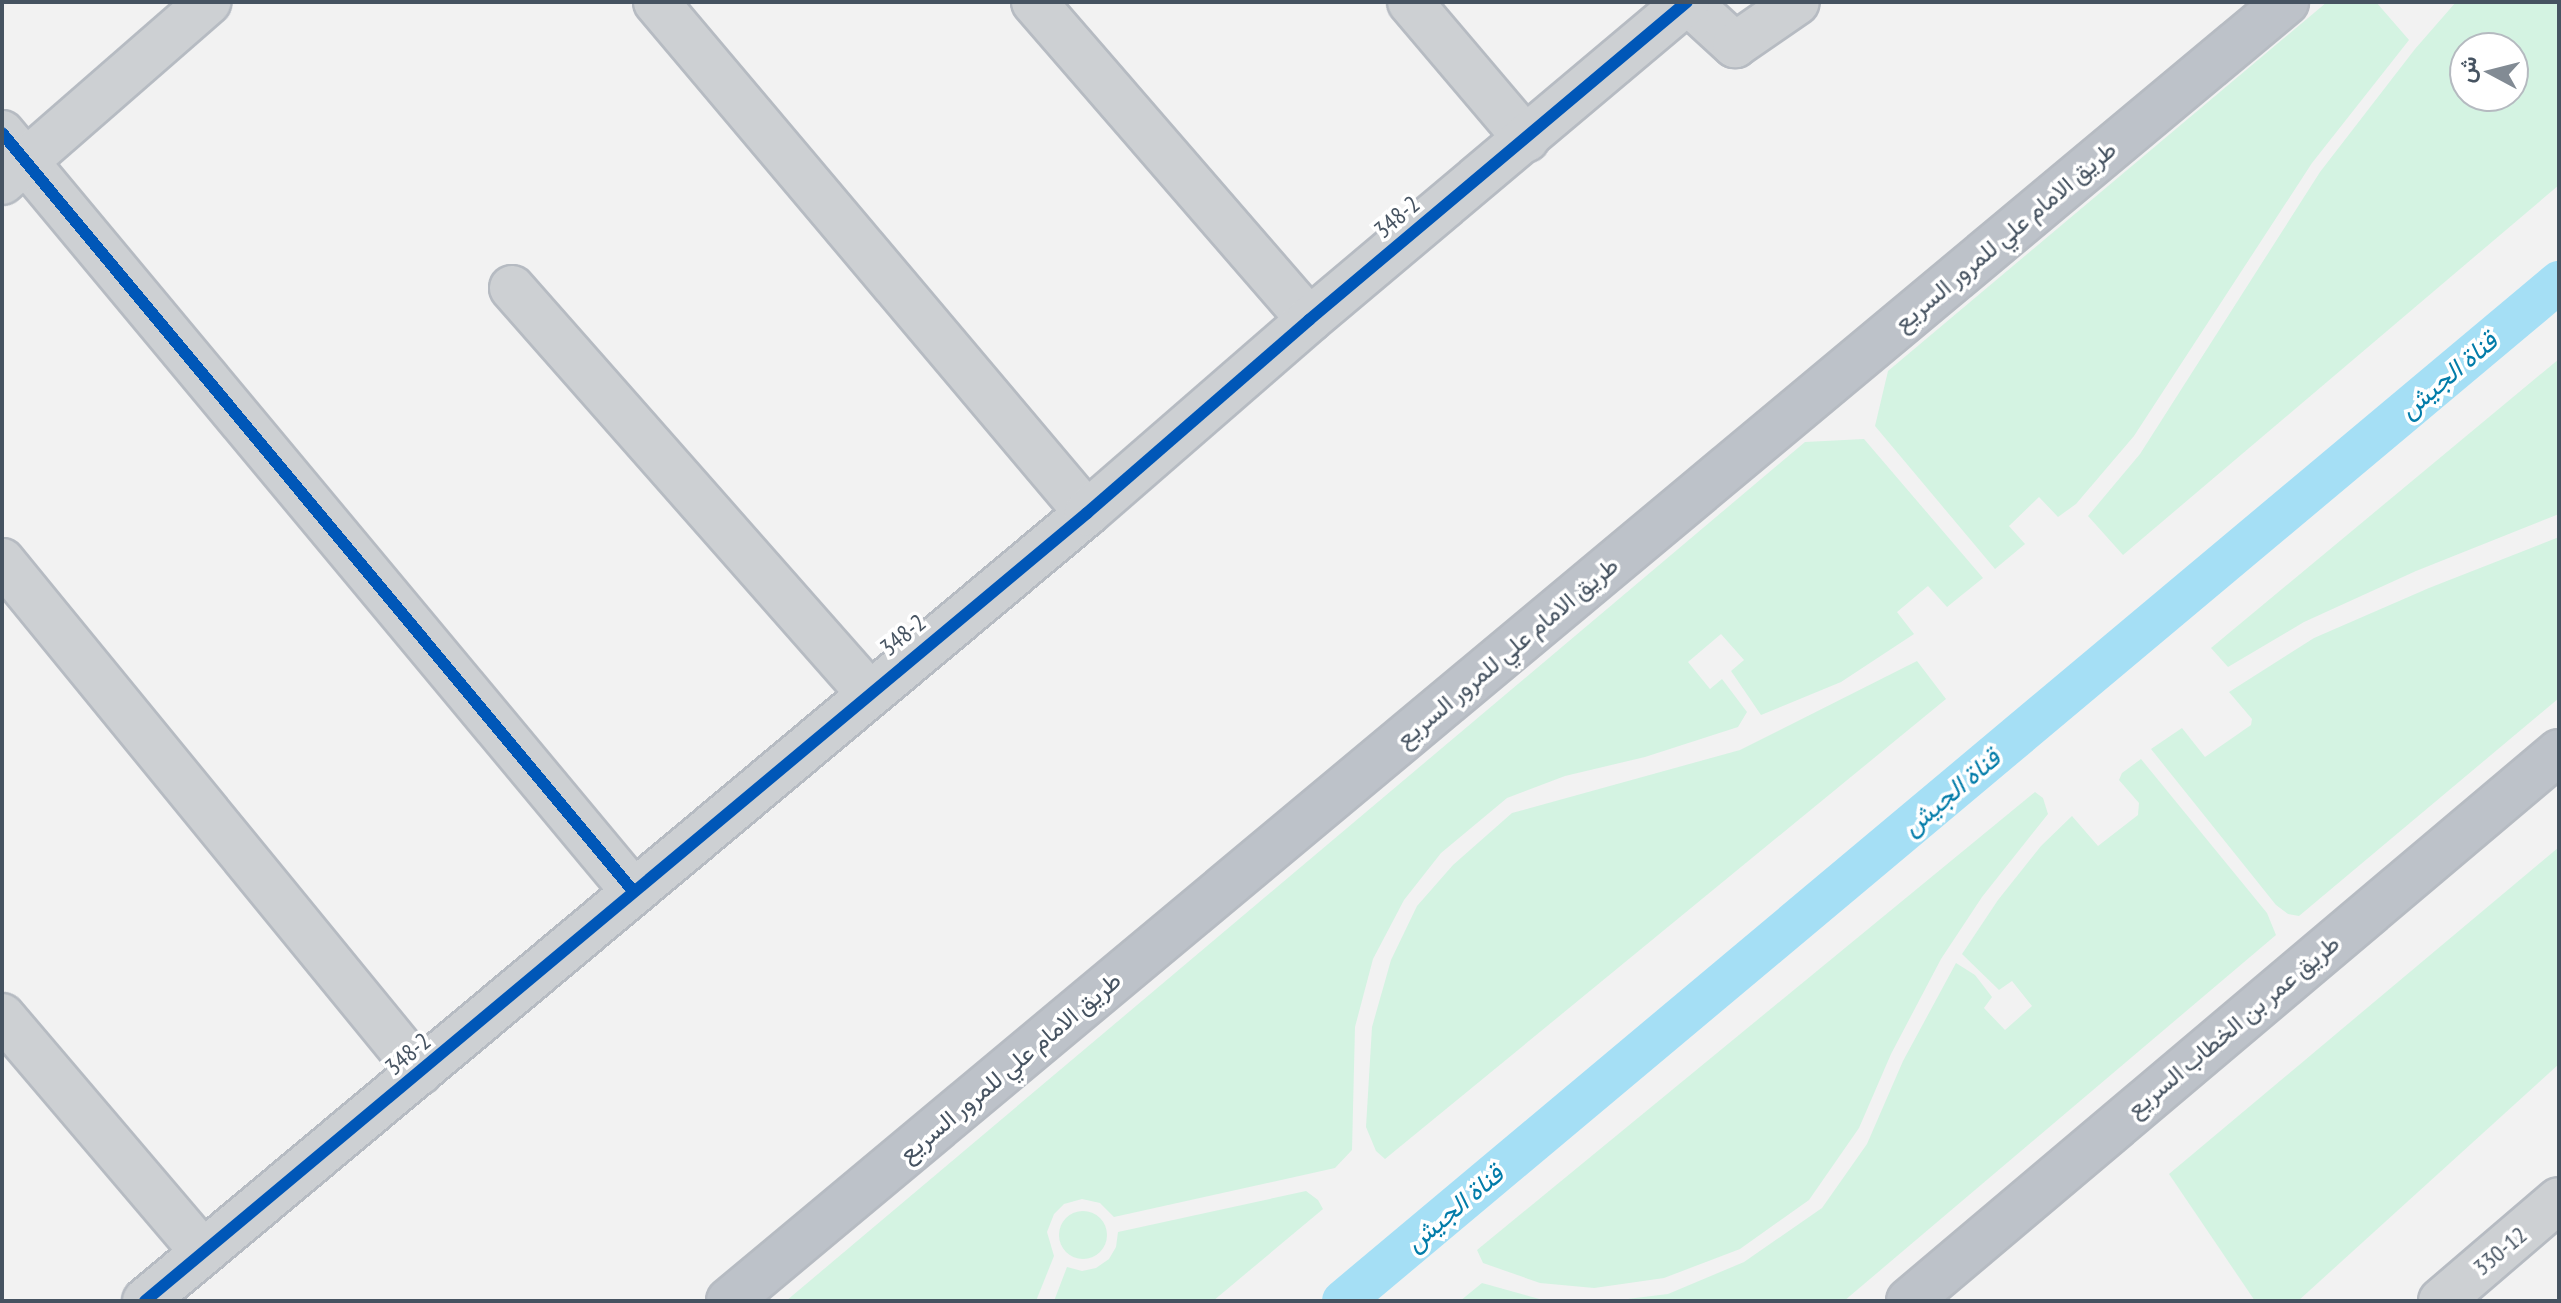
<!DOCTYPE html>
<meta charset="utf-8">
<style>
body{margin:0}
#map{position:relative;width:2561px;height:1303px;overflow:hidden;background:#f2f2f2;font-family:"PT Sans Narrow",Vazirmatn,sans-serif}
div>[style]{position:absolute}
.green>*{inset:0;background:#d4f3e2}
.round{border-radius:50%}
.canal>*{height:42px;margin:-21px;padding:0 21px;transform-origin:21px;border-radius:21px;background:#a5dff5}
.roads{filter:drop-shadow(2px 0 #b6bbc2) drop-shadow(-2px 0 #b6bbc2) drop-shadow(0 2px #b6bbc2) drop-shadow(0 -2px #b6bbc2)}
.minor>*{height:44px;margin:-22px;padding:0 22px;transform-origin:22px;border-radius:22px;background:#cdd0d3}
.highway>*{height:44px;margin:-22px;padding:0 22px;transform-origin:22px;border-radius:22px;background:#bdc2c9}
.cycleway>*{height:12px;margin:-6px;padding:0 6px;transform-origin:6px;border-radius:6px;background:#0057b8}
span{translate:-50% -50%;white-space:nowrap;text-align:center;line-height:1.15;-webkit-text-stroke:7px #fff;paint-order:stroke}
.street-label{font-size:24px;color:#465361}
.water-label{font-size:26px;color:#027ca9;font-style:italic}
.frame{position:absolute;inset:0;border:4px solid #465361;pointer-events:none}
.north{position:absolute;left:2449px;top:32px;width:80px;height:80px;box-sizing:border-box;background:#fff;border:2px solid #b5bac0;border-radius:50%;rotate:277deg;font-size:22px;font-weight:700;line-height:32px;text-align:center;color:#465361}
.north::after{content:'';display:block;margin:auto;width:28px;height:36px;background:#828b94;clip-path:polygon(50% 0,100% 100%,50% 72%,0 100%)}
</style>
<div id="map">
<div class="green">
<i style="clip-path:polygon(2327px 2px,2376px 2px,2409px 40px,2312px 163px,2134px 436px,2076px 504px,2058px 517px,2039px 497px,2009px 526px,2025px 544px,1995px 569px,1875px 426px,1888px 371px)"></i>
<i style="clip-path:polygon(evenodd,2456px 2px,2559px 2px,2559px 185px,2123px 555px,2088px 516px,2140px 454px,2320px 172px,2415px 49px,2456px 2px,2513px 48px,2513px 96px,2465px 96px,2465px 48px,2513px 48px)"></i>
<i style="clip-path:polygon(2559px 359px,2559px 514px,2416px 571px,2304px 622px,2228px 667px,2211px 648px)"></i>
<i style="clip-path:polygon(1864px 439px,1983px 578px,1947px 607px,1928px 586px,1897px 612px,1914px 634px,1841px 682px,1761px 715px,1731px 671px,1744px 660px,1721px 634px,1688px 662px,1710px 689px,1722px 679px,1747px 712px,1738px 727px,1645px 757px,1565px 776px,1507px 798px,1441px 853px,1404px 900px,1373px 959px,1355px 1027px,1352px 1150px,1335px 1168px,1114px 1217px,1100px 1203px,1082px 1199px,1064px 1204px,1054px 1214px,1047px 1232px,1054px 1256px,1036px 1301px,786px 1301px,1805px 442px)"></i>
<i style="clip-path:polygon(2559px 537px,2559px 698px,2299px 916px,2288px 914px,2276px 905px,2151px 749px,2182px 728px,2205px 757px,2251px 725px,2252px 719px,2229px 692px,2314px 638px,2429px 588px)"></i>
<i style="clip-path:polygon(1917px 661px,1946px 699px,1385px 1159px,1376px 1151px,1366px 1127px,1372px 1027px,1391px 960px,1417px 906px,1453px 865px,1512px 813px,1740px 750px)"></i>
<i style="clip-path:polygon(2141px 759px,2267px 913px,2276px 935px,1844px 1301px,1611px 1301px,1668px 1294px,1744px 1262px,1822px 1208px,1867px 1144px,1903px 1061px,1956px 963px,1975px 975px,1992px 997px,1984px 1008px,2005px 1030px,2032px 1006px,2012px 981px,1999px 990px,1962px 954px,1998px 900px,2041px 846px,2072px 816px,2098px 846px,2138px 815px,2139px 803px,2119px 780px,2122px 773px)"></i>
<i style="clip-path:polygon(2035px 792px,2043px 798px,2048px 814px,1982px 897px,1941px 959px,1891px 1054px,1859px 1128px,1809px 1200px,1740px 1249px,1664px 1278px,1594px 1288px,1540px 1283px,1483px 1263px,1477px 1250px)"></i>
<i style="clip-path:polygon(2559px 847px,2559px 1064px,2298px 1301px,2255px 1301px,2169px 1174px)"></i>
<i style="clip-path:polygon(1306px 1191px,1318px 1200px,1323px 1209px,1213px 1301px,1054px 1301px,1067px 1267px,1082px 1271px,1096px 1268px,1109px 1259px,1116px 1247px,1118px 1232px)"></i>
<i class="round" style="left:1059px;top:1211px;width:48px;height:48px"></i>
<i style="clip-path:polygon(1482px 1283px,1543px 1300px,1561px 1301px,1460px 1301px)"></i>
</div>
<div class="canal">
<i style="left:1343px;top:1301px;width:1587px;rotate:-39.96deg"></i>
</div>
<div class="roads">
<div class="minor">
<i style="left:656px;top:2px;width:668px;rotate:49.85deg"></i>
<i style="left:1034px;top:2px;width:420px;rotate:49.1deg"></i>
<i style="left:1410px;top:2px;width:180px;rotate:49.7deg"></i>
<i style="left:1688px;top:2px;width:64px;rotate:42.5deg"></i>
<i style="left:1735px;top:45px;width:75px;rotate:-34.7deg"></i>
<i style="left:2px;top:133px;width:986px;rotate:50.22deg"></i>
<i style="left:2px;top:182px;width:274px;rotate:-41.1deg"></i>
<i style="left:512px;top:288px;width:538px;rotate:48.61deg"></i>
<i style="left:2px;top:561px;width:660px;rotate:50.72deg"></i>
<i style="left:2px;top:1016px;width:310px;rotate:49.6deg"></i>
<i style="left:145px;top:1301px;width:1228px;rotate:-39.91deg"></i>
<i style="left:1087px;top:513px;width:294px;rotate:-41deg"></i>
<i style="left:1309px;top:320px;width:494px;rotate:-40.1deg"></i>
<i style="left:2441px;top:1301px;width:155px;rotate:-40.6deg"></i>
</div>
<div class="highway">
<i style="left:729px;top:1301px;width:2028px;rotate:-39.84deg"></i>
<i style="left:1909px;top:1301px;width:851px;rotate:-40.18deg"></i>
</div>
</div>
<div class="cycleway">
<i style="left:2px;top:133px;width:986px;rotate:50.22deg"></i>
<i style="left:145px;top:1301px;width:1228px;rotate:-39.91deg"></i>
<i style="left:1087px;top:513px;width:294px;rotate:-41deg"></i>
<i style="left:1309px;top:320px;width:494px;rotate:-40.1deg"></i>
</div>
<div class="street-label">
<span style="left:1397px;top:217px;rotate:-40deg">348-2</span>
<span style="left:2005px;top:236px;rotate:-40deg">طريق الامام علي للمرور السريع</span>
<span style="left:903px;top:635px;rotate:-39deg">348-2</span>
<span style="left:1507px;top:652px;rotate:-40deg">طريق الامام علي للمرور السريع</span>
<span style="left:2233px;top:1026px;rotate:-40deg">طريق عمر بن الخطاب السريع</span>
<span style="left:408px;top:1054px;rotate:-40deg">348-2</span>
<span style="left:1010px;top:1067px;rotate:-40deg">طريق الامام علي للمرور السريع</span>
<span style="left:2500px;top:1251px;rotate:-40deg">330-12</span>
</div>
<div class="water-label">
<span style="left:2448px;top:375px;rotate:-40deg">قناة الجيش</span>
<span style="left:1951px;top:792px;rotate:-40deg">قناة الجيش</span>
<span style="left:1454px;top:1208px;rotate:-40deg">قناة الجيش</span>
</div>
<div class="frame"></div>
<div class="north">ش</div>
</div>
